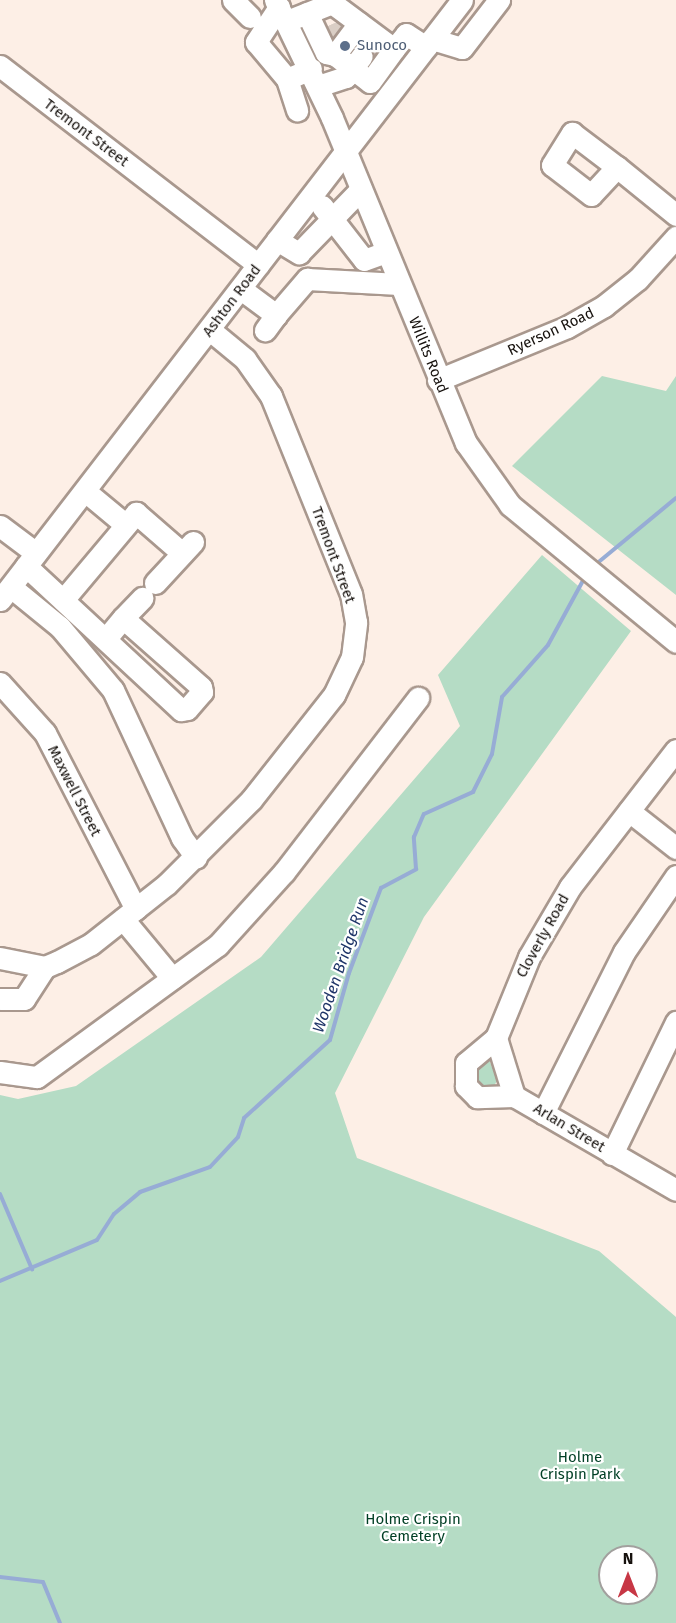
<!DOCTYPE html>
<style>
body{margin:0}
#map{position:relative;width:676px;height:1623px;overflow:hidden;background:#fdefe6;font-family:"Fira Sans",sans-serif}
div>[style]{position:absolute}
.green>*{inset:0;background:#b5dcc5}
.stream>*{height:4px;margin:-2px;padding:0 2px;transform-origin:2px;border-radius:2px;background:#97acd5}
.minor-tunnel>*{height:21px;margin-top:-10.5px;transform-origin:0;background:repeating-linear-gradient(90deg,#dacec5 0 21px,transparent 0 31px)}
.roads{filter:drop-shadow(2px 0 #a9988e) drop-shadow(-2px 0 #a9988e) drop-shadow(0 2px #a9988e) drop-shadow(0 -2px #a9988e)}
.minor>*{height:21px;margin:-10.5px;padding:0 10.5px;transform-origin:10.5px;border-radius:10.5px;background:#fff}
.dots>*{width:16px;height:16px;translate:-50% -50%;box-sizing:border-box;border:3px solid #fff;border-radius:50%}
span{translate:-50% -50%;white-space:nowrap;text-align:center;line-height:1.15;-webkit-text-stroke:4.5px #fff;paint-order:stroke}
.service-label{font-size:15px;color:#4e5e75}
.left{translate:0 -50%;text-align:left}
.street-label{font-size:15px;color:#16110d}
.park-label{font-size:15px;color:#003f25}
.water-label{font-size:16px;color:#1f3568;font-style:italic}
.north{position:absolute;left:598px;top:1545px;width:60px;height:60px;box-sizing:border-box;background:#fff;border:2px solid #a2a09e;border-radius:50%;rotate:0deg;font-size:16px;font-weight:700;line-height:24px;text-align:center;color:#16110d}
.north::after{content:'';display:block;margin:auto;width:21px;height:27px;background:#c73745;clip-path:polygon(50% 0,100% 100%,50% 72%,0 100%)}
</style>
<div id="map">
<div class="green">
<i style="clip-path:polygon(602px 376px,666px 391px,676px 376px,676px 595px,512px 466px)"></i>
<i style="clip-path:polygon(evenodd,542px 555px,631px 631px,424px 917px,335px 1093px,357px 1158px,599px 1251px,676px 1317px,676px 1623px,0 1623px,0 1095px,18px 1099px,76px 1086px,261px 957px,460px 726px,438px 675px,542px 555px,610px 1557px,646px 1557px,646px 1593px,610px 1593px,610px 1557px)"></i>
<i style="clip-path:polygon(488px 1056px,497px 1081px,494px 1086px,481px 1087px,470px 1067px)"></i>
</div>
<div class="stream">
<i style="left:595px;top:565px;width:105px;rotate:-39.6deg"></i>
<i style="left:0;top:1194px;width:82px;rotate:66.9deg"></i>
<i style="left:0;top:1281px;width:105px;rotate:-22.9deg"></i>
<i style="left:97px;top:1240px;width:31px;rotate:-57deg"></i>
<i style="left:114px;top:1214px;width:34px;rotate:-40deg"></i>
<i style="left:140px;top:1192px;width:74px;rotate:-19.7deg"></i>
<i style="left:210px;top:1167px;width:41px;rotate:-47deg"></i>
<i style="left:238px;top:1137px;width:20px;rotate:-72deg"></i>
<i style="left:244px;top:1118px;width:116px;rotate:-42.2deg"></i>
<i style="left:330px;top:1040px;width:70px;rotate:-74.2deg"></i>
<i style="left:349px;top:973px;width:91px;rotate:-69.4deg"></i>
<i style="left:381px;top:888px;width:40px;rotate:-28deg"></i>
<i style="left:416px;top:869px;width:32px;rotate:-94deg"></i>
<i style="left:414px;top:837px;width:25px;rotate:-67deg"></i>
<i style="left:424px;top:814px;width:54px;rotate:-24.2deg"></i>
<i style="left:473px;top:792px;width:42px;rotate:-63.4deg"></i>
<i style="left:492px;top:754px;width:58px;rotate:-80deg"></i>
<i style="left:502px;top:697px;width:69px;rotate:-48.5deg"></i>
<i style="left:548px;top:645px;width:80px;rotate:-61.5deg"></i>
<i style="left:0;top:1577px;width:43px;rotate:6.6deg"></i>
<i style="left:43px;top:1582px;width:44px;rotate:67.5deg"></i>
</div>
<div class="minor-tunnel">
<i style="left:331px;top:24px;width:18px;rotate:68deg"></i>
<i style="left:370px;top:62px;width:19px;rotate:-54deg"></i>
</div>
<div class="roads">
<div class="minor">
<i style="left:233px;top:0;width:24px;rotate:45deg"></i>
<i style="left:275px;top:0;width:131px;rotate:64.2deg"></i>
<i style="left:332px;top:118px;width:352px;rotate:67.6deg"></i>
<i style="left:466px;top:443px;width:76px;rotate:54.6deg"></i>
<i style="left:510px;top:505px;width:215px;rotate:39.5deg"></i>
<i style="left:279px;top:7px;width:42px;rotate:123.3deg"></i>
<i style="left:256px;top:42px;width:48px;rotate:50deg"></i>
<i style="left:287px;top:79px;width:26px;rotate:-23deg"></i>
<i style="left:307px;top:13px;width:44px;rotate:64.6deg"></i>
<i style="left:326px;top:53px;width:9px;rotate:13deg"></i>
<i style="left:335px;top:55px;width:44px;rotate:37.6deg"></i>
<i style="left:370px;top:82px;width:41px;rotate:-54deg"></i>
<i style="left:287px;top:21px;width:48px;rotate:-21.8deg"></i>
<i style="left:332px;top:3px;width:77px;rotate:36.6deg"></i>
<i style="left:394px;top:49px;width:19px;rotate:-51deg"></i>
<i style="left:406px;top:34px;width:24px;rotate:33deg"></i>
<i style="left:432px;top:39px;width:31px;rotate:17deg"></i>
<i style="left:462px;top:48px;width:61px;rotate:-52.4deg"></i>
<i style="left:335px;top:55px;width:40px;rotate:-53deg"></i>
<i style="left:0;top:66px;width:326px;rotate:37.6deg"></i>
<i style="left:287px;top:79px;width:33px;rotate:72deg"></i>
<i style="left:318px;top:86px;width:29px;rotate:-18deg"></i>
<i style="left:346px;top:77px;width:26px;rotate:-53deg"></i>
<i style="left:572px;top:133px;width:56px;rotate:37.1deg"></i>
<i style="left:617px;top:167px;width:38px;rotate:133deg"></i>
<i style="left:591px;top:195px;width:49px;rotate:-142.4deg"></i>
<i style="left:552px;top:165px;width:38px;rotate:-58deg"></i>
<i style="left:617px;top:167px;width:76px;rotate:39.1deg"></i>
<i style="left:322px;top:206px;width:68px;rotate:52.1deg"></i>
<i style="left:364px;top:260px;width:23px;rotate:-20deg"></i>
<i style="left:277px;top:240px;width:26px;rotate:31deg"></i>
<i style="left:299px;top:253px;width:89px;rotate:-45.9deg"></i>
<i style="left:241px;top:289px;width:44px;rotate:36.6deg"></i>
<i style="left:276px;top:315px;width:19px;rotate:126deg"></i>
<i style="left:276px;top:315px;width:48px;rotate:-49.3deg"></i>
<i style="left:307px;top:279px;width:92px;rotate:3.1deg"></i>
<i style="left:438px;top:380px;width:139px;rotate:-22.3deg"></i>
<i style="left:567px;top:327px;width:43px;rotate:-29.6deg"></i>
<i style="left:604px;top:306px;width:43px;rotate:-38.5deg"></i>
<i style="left:638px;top:279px;width:57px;rotate:-47.9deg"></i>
<i style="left:85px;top:491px;width:53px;rotate:39.7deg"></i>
<i style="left:0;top:526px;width:45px;rotate:36.9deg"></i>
<i style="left:26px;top:566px;width:212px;rotate:42.9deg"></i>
<i style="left:181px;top:710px;width:6px;rotate:-9deg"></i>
<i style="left:187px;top:709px;width:23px;rotate:-49deg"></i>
<i style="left:202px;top:692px;width:5px;rotate:-101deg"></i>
<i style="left:201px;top:687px;width:104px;rotate:-138.5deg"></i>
<i style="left:123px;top:618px;width:26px;rotate:130deg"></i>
<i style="left:155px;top:583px;width:56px;rotate:-47.2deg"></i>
<i style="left:11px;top:587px;width:63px;rotate:39.2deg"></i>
<i style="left:60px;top:627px;width:82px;rotate:49.9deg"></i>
<i style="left:113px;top:690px;width:163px;rotate:65deg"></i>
<i style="left:182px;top:838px;width:24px;rotate:54deg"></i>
<i style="left:0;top:600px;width:757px;rotate:-52.4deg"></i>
<i style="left:63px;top:600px;width:114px;rotate:-50deg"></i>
<i style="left:136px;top:513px;width:61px;rotate:41deg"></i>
<i style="left:123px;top:618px;width:28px;rotate:-46deg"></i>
<i style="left:0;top:683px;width:67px;rotate:48deg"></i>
<i style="left:45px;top:733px;width:198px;rotate:62.7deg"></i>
<i style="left:629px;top:811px;width:60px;rotate:38.2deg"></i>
<i style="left:123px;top:919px;width:77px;rotate:50.3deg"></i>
<i style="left:0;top:958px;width:46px;rotate:11.3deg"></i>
<i style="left:45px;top:967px;width:13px;rotate:-23deg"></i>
<i style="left:57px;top:962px;width:38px;rotate:-28deg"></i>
<i style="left:91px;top:944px;width:97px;rotate:-38.3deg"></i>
<i style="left:167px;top:884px;width:119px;rotate:-45deg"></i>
<i style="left:251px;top:800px;width:134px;rotate:-51.7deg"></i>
<i style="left:334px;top:695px;width:42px;rotate:-64.7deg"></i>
<i style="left:352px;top:657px;width:35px;rotate:-83deg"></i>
<i style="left:356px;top:622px;width:28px;rotate:-100deg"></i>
<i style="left:351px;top:594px;width:214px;rotate:-112deg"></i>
<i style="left:271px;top:396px;width:45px;rotate:-125.1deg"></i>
<i style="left:245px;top:359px;width:45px;rotate:-140.4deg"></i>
<i style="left:0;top:999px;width:24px"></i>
<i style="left:24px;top:999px;width:38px;rotate:-57deg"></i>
<i style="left:496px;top:1038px;width:61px;rotate:72.8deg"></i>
<i style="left:514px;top:1096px;width:187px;rotate:30.1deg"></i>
<i style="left:0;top:1072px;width:37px;rotate:8deg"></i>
<i style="left:37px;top:1077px;width:224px;rotate:-36.1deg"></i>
<i style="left:218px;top:945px;width:98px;rotate:-47.9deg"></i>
<i style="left:284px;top:872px;width:220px;rotate:-52.4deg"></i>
<i style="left:514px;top:1096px;width:37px;rotate:178deg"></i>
<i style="left:477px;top:1097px;width:16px;rotate:-135deg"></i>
<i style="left:466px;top:1086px;width:23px;rotate:-90deg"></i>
<i style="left:466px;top:1063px;width:39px;rotate:-40deg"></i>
<i style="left:496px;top:1038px;width:87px;rotate:-67.8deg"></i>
<i style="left:529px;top:957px;width:81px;rotate:-59.6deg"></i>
<i style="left:570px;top:887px;width:173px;rotate:-52.3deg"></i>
<i style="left:543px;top:1113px;width:180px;rotate:-63.3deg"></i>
<i style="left:624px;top:952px;width:92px;rotate:-55.6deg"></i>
<i style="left:612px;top:1154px;width:147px;rotate:-64.1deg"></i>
</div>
</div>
<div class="dots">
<i style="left:345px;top:46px;background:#5c6f8a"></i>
</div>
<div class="service-label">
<span class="left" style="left:357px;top:46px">Sunoco</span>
</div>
<div class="street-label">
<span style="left:86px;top:133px;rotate:37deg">Tremont Street</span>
<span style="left:232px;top:301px;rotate:-53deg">Ashton Road</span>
<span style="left:551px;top:332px;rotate:-25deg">Ryerson Road</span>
<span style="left:428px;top:355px;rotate:68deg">Willits Road</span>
<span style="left:333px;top:555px;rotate:70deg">Tremont Street</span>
<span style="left:74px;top:791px;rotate:63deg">Maxwell Street</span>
<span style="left:543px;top:936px;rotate:-61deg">Cloverly Road</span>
<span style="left:569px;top:1128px;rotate:31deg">Arlan Street</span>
</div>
<div class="park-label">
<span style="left:580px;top:1466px">Holme<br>Crispin Park</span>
<span style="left:413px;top:1528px">Holme Crispin<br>Cemetery</span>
</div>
<div class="water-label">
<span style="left:341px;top:965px;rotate:-71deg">Wooden Bridge Run</span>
</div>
<div class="north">N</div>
</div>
